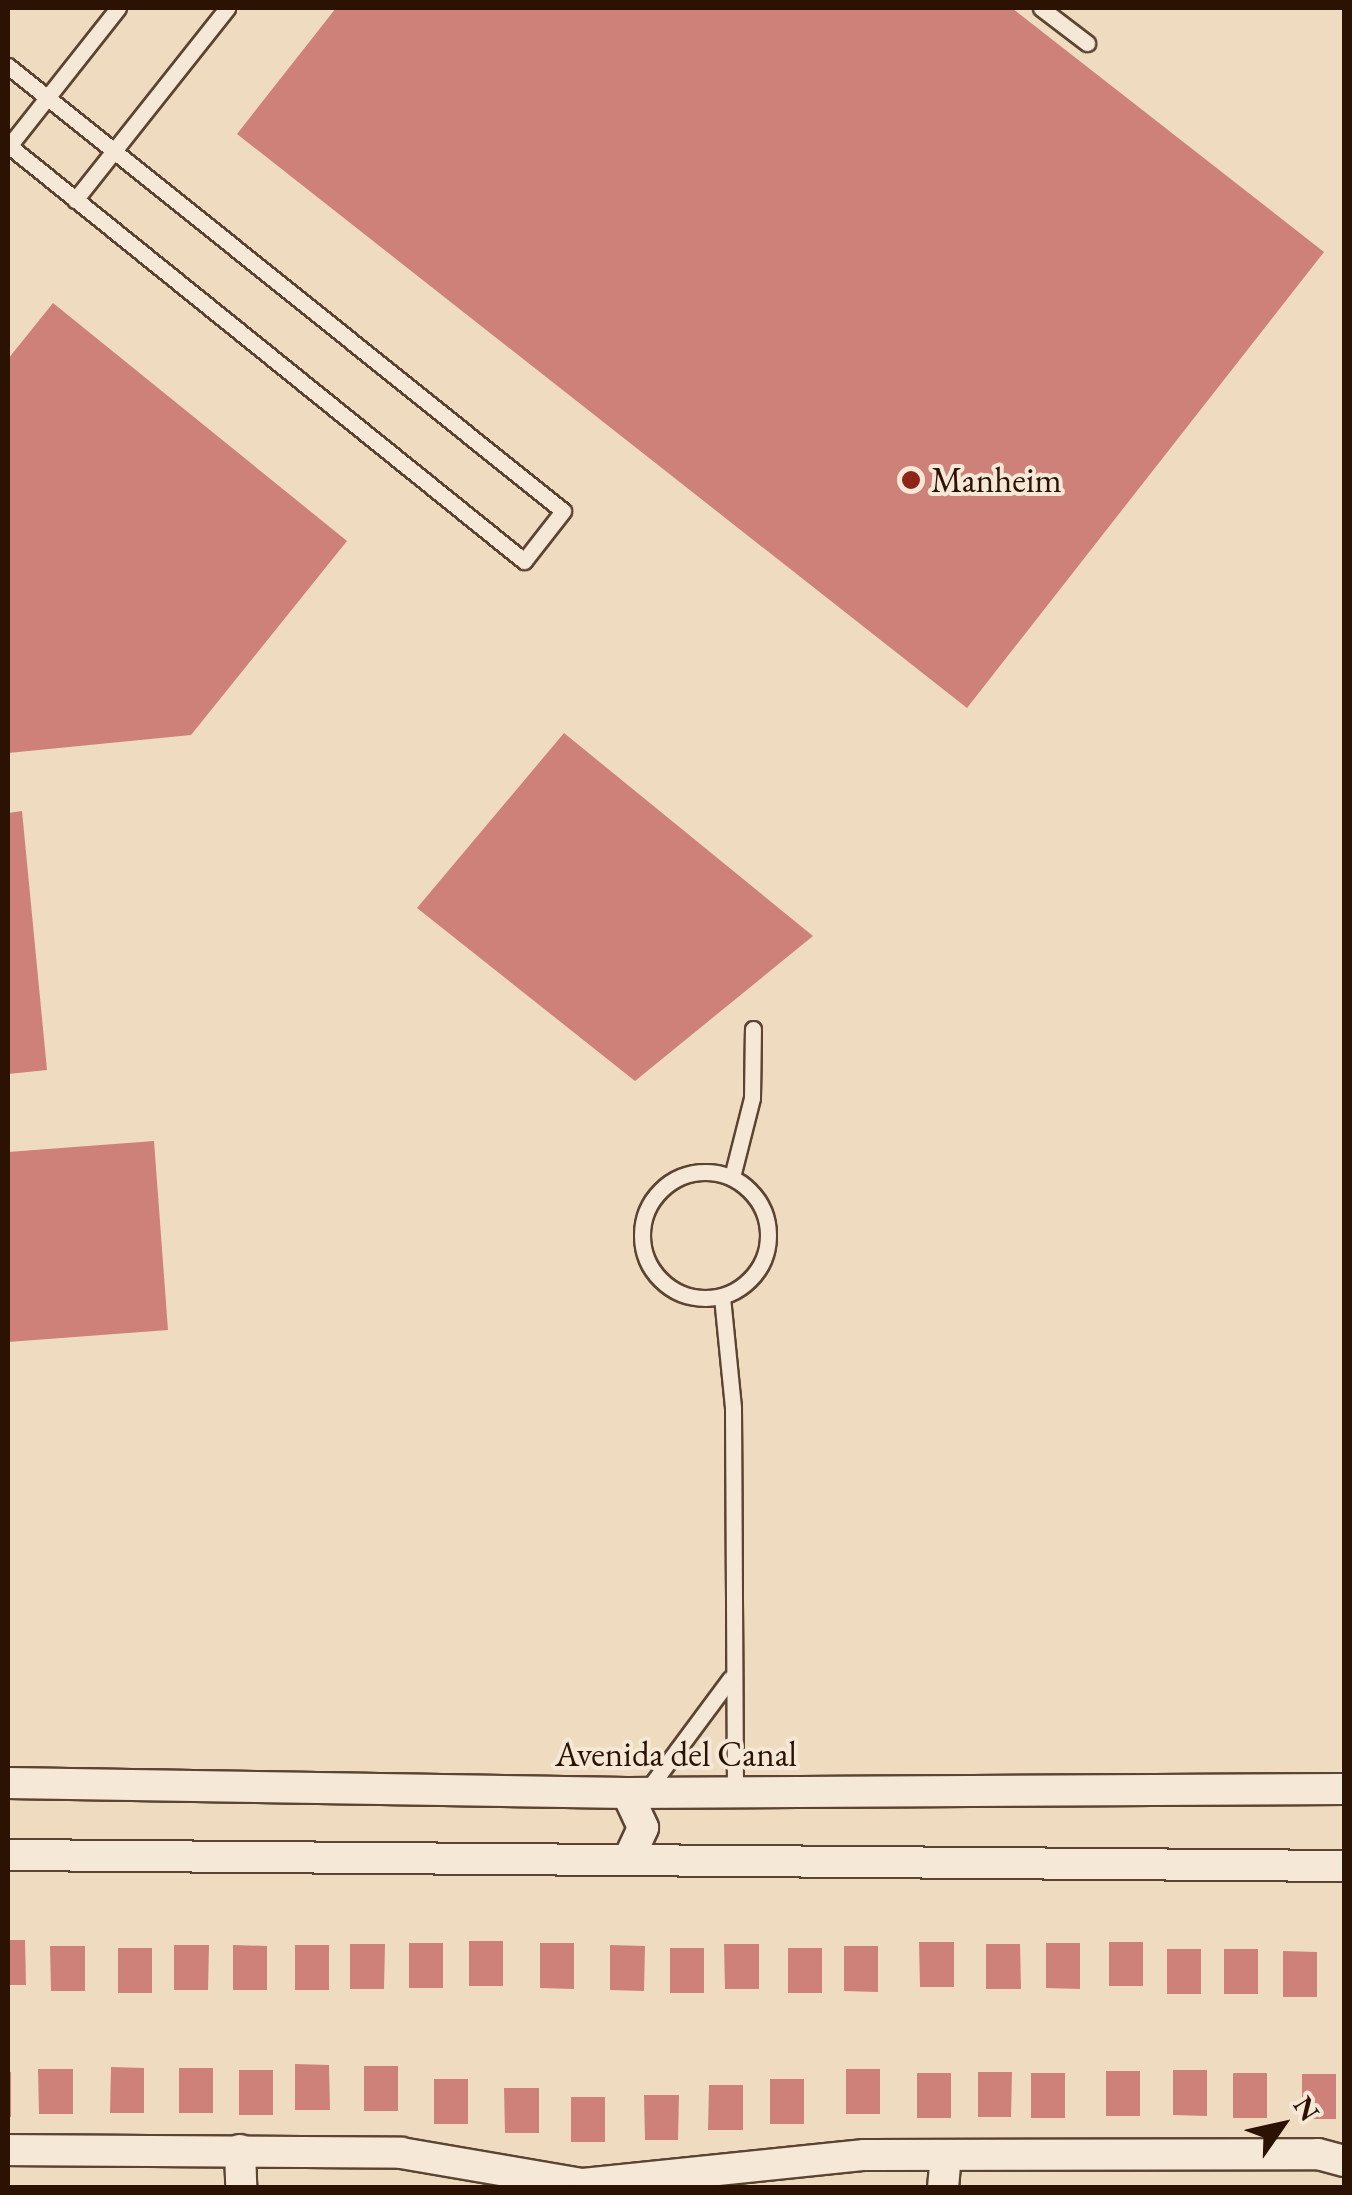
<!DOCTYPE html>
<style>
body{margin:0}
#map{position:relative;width:1352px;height:2195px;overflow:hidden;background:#efdcc0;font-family:"EB Garamond",serif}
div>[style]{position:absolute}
.building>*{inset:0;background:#ce8178}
.roads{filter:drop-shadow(2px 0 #5c4432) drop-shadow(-2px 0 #5c4432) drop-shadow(0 2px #5c4432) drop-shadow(0 -2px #5c4432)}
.lane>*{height:15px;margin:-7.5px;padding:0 7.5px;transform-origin:7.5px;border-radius:7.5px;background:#f5e8d6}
.lane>.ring{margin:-7.5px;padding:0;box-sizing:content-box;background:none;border:15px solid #f5e8d6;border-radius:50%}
.street>*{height:30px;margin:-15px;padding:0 15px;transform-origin:15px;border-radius:15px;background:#f5e8d6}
.dots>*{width:28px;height:28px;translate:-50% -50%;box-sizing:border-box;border:5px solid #f5e8d6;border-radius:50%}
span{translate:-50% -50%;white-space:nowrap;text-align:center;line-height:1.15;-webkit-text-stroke:8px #f5e8d6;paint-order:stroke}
.poi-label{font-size:35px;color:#2b1202}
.left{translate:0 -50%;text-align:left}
.street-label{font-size:35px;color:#2b1202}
.frame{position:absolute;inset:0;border:10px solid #2b1202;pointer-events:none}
.north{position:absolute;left:1232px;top:2075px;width:100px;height:100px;-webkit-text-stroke:8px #f5e8d6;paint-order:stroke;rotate:56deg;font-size:28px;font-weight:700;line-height:40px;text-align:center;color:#2b1202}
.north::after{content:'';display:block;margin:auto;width:35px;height:45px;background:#2b1202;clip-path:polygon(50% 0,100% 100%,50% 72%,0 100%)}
</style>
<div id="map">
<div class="building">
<i style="clip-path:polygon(336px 8px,1012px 8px,1324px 252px,967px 708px,237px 134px)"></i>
<i style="clip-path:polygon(53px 303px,347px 541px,191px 735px,8px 753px,8px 359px)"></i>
<i style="clip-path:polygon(564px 733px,813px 936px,635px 1081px,417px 908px)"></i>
<i style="clip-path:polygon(22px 811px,47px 1070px,8px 1074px,8px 813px)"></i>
<i style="clip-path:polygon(154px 1141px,168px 1330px,8px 1342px,8px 1152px)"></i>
<i style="clip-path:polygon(8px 1940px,25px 1940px,26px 1985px,8px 1985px)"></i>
<i style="clip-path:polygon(469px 1941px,503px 1941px,503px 1986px,469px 1986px)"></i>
<i style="clip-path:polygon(919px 1942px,954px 1942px,954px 1987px,920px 1987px)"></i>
<i style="clip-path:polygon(1109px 1942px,1143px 1942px,1143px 1986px,1109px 1986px)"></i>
<i style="clip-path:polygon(409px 1943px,443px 1943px,443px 1988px,409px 1988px)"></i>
<i style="clip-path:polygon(540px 1943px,574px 1943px,574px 1989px,540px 1988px)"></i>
<i style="clip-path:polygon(1046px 1943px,1080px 1943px,1080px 1989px,1046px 1988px)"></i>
<i style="clip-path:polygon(350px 1944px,385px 1944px,384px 1989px,350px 1989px)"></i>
<i style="clip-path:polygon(724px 1944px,759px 1944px,759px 1989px,725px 1989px)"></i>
<i style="clip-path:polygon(986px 1944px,1020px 1944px,1021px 1989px,986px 1989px)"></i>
<i style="clip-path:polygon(174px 1945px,209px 1945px,208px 1990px,174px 1990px)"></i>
<i style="clip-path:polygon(233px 1945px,267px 1946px,267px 1990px,233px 1990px)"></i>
<i style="clip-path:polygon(295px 1945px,329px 1945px,329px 1990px,295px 1990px)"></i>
<i style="clip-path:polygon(610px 1945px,645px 1946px,644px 1991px,610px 1990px)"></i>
<i style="clip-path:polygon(50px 1946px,85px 1946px,85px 1991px,51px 1991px)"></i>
<i style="clip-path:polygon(844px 1946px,878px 1946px,878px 1992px,844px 1991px)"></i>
<i style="clip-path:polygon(118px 1948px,152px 1948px,152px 1993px,118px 1993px)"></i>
<i style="clip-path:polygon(670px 1948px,704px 1948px,704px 1993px,670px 1993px)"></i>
<i style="clip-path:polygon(788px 1948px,822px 1948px,822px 1993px,788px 1993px)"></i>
<i style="clip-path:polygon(1167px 1949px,1201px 1949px,1201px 1994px,1167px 1994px)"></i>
<i style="clip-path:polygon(1224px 1949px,1258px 1949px,1258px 1994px,1224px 1994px)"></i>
<i style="clip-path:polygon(1283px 1951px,1317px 1952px,1317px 1997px,1283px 1997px)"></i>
<i style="clip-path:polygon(295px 2064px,329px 2065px,330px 2110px,295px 2110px)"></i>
<i style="clip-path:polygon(364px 2066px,398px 2066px,398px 2111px,364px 2111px)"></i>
<i style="clip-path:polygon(111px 2067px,144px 2068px,144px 2113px,110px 2113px)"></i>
<i style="clip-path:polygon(179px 2068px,213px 2068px,213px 2113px,179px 2113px)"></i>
<i style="clip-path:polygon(38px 2069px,73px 2069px,73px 2114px,39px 2114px)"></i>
<i style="clip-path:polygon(846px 2069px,880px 2069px,880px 2114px,846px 2114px)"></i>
<i style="clip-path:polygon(239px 2070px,273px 2070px,273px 2115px,239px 2115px)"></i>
<i style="clip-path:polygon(1173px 2070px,1207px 2070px,1207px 2116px,1173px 2115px)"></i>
<i style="clip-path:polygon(1106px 2071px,1140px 2071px,1140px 2116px,1106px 2116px)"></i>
<i style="clip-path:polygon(8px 2072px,11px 2072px,11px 2117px,8px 2117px)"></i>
<i style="clip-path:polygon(978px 2072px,1012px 2072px,1011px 2117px,978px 2117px)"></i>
<i style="clip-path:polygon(917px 2073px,951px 2073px,951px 2118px,917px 2118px)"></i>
<i style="clip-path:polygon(1031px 2073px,1065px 2073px,1065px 2118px,1031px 2118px)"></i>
<i style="clip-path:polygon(1233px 2073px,1267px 2073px,1267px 2118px,1233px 2118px)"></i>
<i style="clip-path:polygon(1302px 2074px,1336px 2074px,1336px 2119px,1302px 2119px)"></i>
<i style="clip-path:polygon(434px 2079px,468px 2079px,468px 2124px,434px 2124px)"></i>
<i style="clip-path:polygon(770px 2079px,804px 2079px,804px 2124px,770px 2124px)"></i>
<i style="clip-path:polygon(709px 2085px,743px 2085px,743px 2130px,708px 2130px)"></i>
<i style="clip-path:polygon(504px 2088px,539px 2088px,539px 2133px,505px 2133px)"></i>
<i style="clip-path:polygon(644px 2095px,679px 2095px,678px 2140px,645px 2140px)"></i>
<i style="clip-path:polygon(571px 2097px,605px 2097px,605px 2142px,571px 2142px)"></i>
</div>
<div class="roads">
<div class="lane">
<i style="left:1041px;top:8px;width:58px;rotate:37.3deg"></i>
<i style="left:8px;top:66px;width:711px;rotate:38.72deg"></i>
<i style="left:563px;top:511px;width:63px;rotate:128deg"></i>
<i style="left:524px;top:561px;width:663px;rotate:-141.12deg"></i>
<i style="left:9px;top:146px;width:176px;rotate:-51.7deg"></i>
<i style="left:75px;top:200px;width:245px;rotate:-51.6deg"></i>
<i class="ring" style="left:642px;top:1172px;width:111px;height:111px"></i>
<i style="left:732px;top:1177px;width:81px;rotate:-75.8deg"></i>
<i style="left:752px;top:1098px;width:69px;rotate:-89.2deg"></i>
<i style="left:722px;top:1297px;width:112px;rotate:84.3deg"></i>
<i style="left:733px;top:1408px;width:385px;rotate:89.7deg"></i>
<i style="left:646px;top:1792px;width:141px;rotate:-53.4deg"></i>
</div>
<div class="street">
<i style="left:8px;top:1783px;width:619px;rotate:0.93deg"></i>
<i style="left:627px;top:1793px;width:717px;rotate:-0.32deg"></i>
<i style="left:627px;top:1793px;width:38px;rotate:65deg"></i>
<i style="left:643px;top:1828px;width:35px;rotate:115deg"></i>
<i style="left:8px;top:1855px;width:1336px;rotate:0.47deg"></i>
<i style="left:8px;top:2150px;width:393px;rotate:0.4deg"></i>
<i style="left:401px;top:2153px;width:185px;rotate:9.7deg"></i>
<i style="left:583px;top:2184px;width:283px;rotate:-5.9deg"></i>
<i style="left:865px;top:2155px;width:453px;rotate:-0.1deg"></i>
<i style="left:1318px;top:2154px;width:27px;rotate:15deg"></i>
<i style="left:240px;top:2150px;width:38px;rotate:88deg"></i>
<i style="left:943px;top:2188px;width:32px;rotate:-85deg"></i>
</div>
</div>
<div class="dots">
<i style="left:911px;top:480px;background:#8f2418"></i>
</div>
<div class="poi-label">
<span class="left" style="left:931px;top:480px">Manheim</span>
</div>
<div class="street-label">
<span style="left:676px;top:1754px">Avenida del Canal</span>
</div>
<div class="frame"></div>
<div class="north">N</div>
</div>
